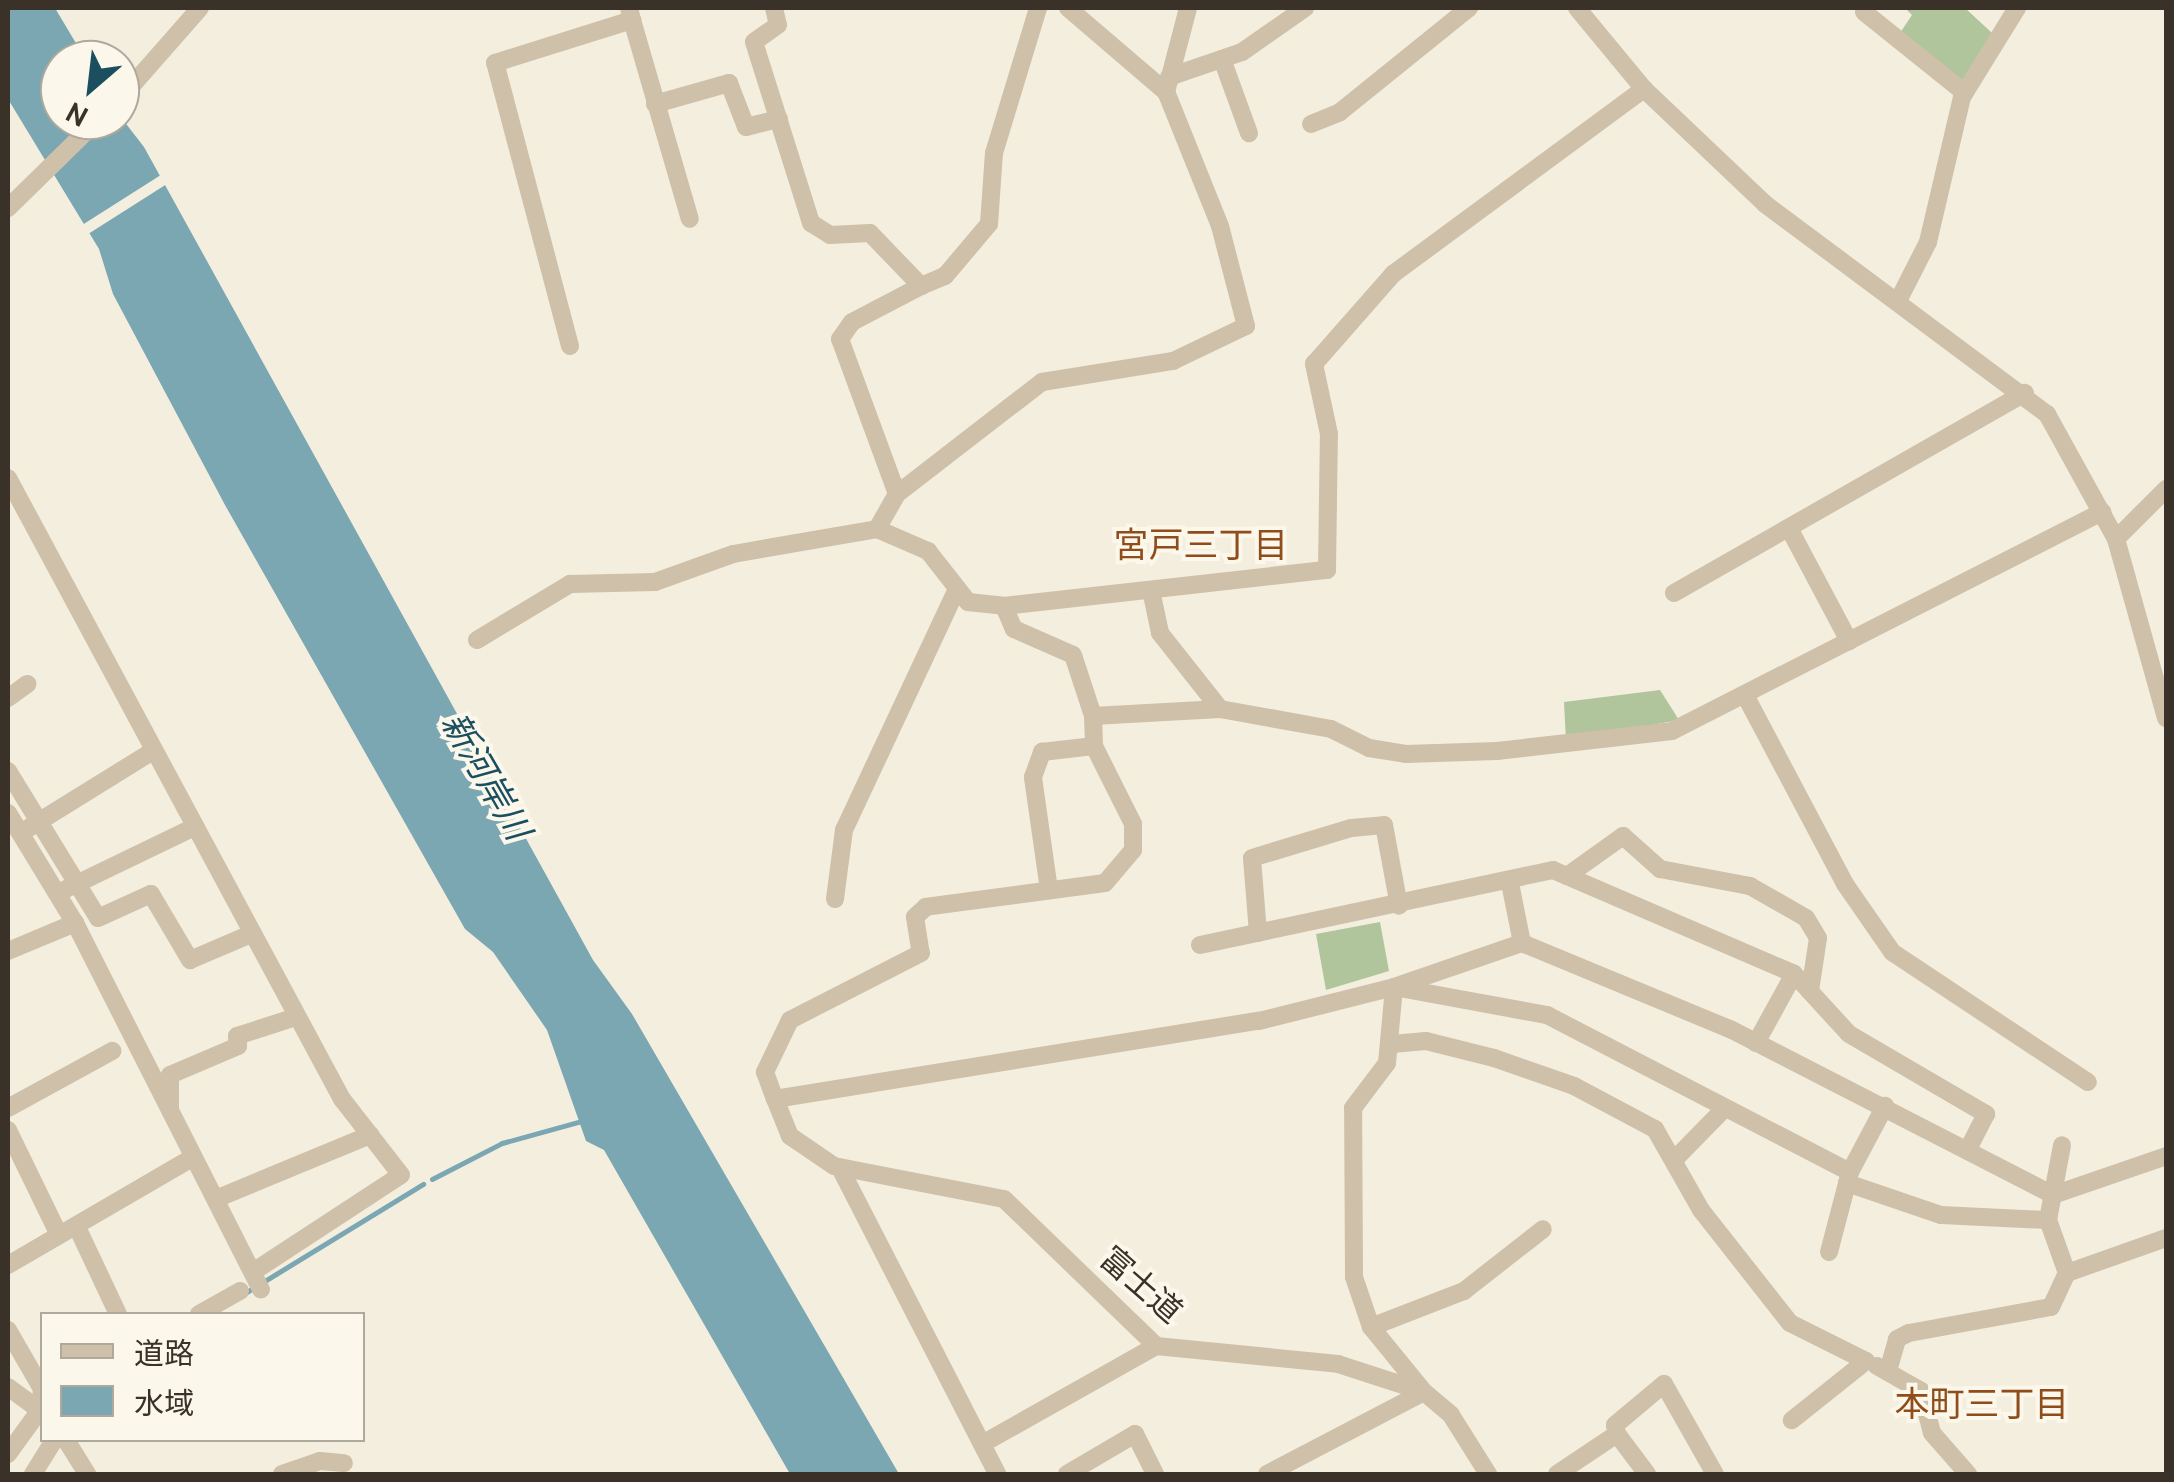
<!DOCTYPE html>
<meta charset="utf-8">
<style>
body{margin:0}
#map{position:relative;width:2174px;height:1482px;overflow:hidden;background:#f4eede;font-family:Cabin,"Noto Sans JP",sans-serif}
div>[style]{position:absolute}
.green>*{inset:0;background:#b0c59c}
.water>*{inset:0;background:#7ba7b3}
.pier>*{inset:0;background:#f4eede}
.stream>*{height:5px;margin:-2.5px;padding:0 2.5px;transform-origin:2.5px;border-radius:2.5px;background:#7ba7b3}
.minor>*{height:18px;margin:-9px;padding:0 9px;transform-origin:9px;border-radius:9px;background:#cec0a9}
span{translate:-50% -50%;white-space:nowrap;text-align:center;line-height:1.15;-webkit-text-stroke:8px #fbf7eb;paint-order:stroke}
.street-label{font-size:32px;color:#3a3229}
.neighbourhood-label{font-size:35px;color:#8f4d1c}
.water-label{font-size:35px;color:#1b4e5f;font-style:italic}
.frame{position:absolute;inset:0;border:10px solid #3a3229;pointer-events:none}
.legend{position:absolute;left:40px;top:1312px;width:325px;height:130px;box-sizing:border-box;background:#fbf7eb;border:2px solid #aea89d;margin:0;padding:12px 18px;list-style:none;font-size:30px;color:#3a3229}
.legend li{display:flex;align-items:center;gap:20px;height:50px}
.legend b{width:50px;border:2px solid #aea89d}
.north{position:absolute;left:40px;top:40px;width:100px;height:100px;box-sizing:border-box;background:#fbf7eb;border:2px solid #aea89d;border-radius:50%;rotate:208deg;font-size:28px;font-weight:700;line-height:40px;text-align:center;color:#3a3229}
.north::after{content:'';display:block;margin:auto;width:35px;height:45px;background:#1b4e5f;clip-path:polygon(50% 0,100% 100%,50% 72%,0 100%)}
</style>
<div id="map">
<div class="green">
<i style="clip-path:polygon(1905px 8px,1965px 8px,1992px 33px,1964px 83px,1900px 33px,1912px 15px)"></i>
<i style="clip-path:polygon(1660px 690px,1679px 720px,1566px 741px,1564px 702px)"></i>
<i style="clip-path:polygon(1380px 922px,1389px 971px,1326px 990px,1316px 934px)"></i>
</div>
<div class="water">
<i style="clip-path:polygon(8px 8px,55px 8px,86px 60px,60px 60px,60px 120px,120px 116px,144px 147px,593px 960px,632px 1014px,899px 1474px,790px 1474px,604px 1150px,586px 1141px,547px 1030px,493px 952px,465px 929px,225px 505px,113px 294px,99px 249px,8px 99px)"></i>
</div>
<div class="pier">
<i style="clip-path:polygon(164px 173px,170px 182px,85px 236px,79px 227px)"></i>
</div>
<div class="stream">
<i style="left:432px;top:1179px;width:79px;rotate:-27.2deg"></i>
<i style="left:502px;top:1143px;width:83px;rotate:-15.4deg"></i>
<i style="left:245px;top:1293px;width:209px;rotate:-31.5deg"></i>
</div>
<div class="minor">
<i style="left:774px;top:8px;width:17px;rotate:77deg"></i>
<i style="left:778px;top:25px;width:29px;rotate:145deg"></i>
<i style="left:754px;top:42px;width:190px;rotate:72.5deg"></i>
<i style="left:811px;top:223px;width:22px;rotate:32deg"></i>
<i style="left:830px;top:235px;width:40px;rotate:-2.9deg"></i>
<i style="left:870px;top:233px;width:74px;rotate:46.1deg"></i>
<i style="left:921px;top:286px;width:78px;rotate:152.4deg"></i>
<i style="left:852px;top:322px;width:21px;rotate:125deg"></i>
<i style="left:840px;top:339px;width:165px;rotate:69.8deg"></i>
<i style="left:897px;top:494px;width:183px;rotate:-37.7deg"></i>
<i style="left:1042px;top:382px;width:133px;rotate:-9.1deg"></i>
<i style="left:1173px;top:361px;width:81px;rotate:-25.6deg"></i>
<i style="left:1246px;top:326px;width:103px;rotate:-104.6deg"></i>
<i style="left:1220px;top:226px;width:144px;rotate:-111.9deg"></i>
<i style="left:1166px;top:92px;width:87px;rotate:-75.3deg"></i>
<i style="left:1068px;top:8px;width:129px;rotate:40.6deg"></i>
<i style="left:1577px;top:8px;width:105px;rotate:50.4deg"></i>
<i style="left:1644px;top:89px;width:167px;rotate:43.5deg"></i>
<i style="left:1765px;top:204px;width:352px;rotate:36.7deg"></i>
<i style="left:2047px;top:414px;width:143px;rotate:61.1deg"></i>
<i style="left:2116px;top:539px;width:186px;rotate:74.4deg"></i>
<i style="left:1864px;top:12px;width:129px;rotate:38.7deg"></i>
<i style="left:632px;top:20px;width:207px;rotate:73.8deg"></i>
<i style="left:1222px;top:59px;width:79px;rotate:70deg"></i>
<i style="left:1169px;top:77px;width:77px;rotate:-18.9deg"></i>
<i style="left:1242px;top:52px;width:77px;rotate:-34.9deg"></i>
<i style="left:120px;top:99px;width:121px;rotate:-48.7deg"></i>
<i style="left:655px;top:104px;width:77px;rotate:-15.8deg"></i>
<i style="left:729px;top:83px;width:47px;rotate:68.9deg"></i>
<i style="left:746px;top:127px;width:34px;rotate:-14deg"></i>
<i style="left:1311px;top:124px;width:31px;rotate:-22deg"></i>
<i style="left:1340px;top:112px;width:166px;rotate:-38.9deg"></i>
<i style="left:8px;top:208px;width:126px;rotate:-44.4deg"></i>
<i style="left:921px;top:286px;width:26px;rotate:-23deg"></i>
<i style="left:945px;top:276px;width:68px;rotate:-49.8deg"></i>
<i style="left:989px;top:224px;width:71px;rotate:-86deg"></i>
<i style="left:994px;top:153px;width:152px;rotate:-73.1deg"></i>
<i style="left:1899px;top:299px;width:64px;rotate:-63deg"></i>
<i style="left:1928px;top:242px;width:149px;rotate:-76.8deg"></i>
<i style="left:1962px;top:97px;width:105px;rotate:-58.3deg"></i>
<i style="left:570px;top:346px;width:293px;rotate:-104.8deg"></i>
<i style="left:495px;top:63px;width:144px;rotate:-17.4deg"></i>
<i style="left:632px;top:20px;width:12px;rotate:-104deg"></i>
<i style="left:8px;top:478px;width:705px;rotate:61.73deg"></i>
<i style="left:342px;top:1099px;width:96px;rotate:52.2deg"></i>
<i style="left:401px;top:1175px;width:173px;rotate:146.8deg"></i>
<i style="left:877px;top:529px;width:56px;rotate:23.3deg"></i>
<i style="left:928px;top:551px;width:65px;rotate:51.9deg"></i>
<i style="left:968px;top:602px;width:36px;rotate:6deg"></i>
<i style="left:1004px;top:606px;width:25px;rotate:67deg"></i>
<i style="left:1014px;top:629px;width:64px;rotate:23.8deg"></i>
<i style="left:1073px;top:655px;width:64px;rotate:71.8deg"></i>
<i style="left:1093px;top:716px;width:30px;rotate:88deg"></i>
<i style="left:1094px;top:746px;width:87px;rotate:63.4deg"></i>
<i style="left:1133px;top:824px;width:26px;rotate:90deg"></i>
<i style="left:1133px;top:850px;width:43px;rotate:130.3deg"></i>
<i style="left:1105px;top:883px;width:181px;rotate:172.4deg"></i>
<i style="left:926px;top:907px;width:15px;rotate:138deg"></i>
<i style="left:915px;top:917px;width:36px;rotate:81deg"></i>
<i style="left:921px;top:953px;width:147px;rotate:152.9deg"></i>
<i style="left:790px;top:1020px;width:58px;rotate:115.7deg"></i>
<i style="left:765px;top:1072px;width:29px;rotate:70deg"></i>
<i style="left:775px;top:1099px;width:490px;rotate:-9.2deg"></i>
<i style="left:1259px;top:1021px;width:139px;rotate:-14.1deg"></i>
<i style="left:1394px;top:987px;width:135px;rotate:-19deg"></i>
<i style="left:1522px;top:943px;width:227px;rotate:22.5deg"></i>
<i style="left:1732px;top:1030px;width:361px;rotate:27.2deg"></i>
<i style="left:2053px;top:1195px;width:120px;rotate:-19deg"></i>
<i style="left:1790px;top:530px;width:126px;rotate:62deg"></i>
<i style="left:2116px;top:539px;width:71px;rotate:-45deg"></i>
<i style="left:1674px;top:593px;width:404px;rotate:-29.7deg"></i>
<i style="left:1152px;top:595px;width:39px;rotate:78deg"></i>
<i style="left:1160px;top:633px;width:97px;rotate:51.7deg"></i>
<i style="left:1220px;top:709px;width:113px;rotate:10.2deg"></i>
<i style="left:1331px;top:729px;width:42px;rotate:26.6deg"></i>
<i style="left:1369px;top:748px;width:37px;rotate:9deg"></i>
<i style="left:1406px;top:754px;width:91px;rotate:-1.9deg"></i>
<i style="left:1497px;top:751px;width:176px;rotate:-6.5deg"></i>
<i style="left:1672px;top:731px;width:483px;rotate:-27deg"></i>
<i style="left:1004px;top:606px;width:325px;rotate:-6.4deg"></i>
<i style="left:1327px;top:570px;width:136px;rotate:-89.2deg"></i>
<i style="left:1329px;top:434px;width:72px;rotate:-102.1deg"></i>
<i style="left:1314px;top:364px;width:120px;rotate:-48.7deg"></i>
<i style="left:1393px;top:274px;width:312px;rotate:-36.4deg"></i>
<i style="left:477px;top:640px;width:109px;rotate:-31.1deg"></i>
<i style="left:570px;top:584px;width:85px;rotate:-1.3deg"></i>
<i style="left:655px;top:582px;width:83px;rotate:-19.7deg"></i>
<i style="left:733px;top:554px;width:146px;rotate:-9.8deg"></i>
<i style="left:877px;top:529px;width:40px;rotate:-60.3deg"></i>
<i style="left:1745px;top:695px;width:214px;rotate:62.1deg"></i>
<i style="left:1845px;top:884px;width:83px;rotate:55.3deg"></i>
<i style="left:1892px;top:952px;width:235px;rotate:33.6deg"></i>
<i style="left:8px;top:698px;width:24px;rotate:-36deg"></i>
<i style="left:1093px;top:716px;width:127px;rotate:-3.2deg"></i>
<i style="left:8px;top:771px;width:172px;rotate:58.5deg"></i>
<i style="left:98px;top:918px;width:58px;rotate:-24.4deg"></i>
<i style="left:151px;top:894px;width:77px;rotate:59.4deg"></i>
<i style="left:190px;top:960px;width:66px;rotate:-23.1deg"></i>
<i style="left:8px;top:813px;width:129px;rotate:58.7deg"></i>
<i style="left:75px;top:923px;width:411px;rotate:63.1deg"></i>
<i style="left:27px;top:829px;width:146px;rotate:-31.8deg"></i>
<i style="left:1567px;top:876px;width:69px;rotate:-35.5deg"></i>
<i style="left:1623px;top:836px;width:50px;rotate:41.7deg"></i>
<i style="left:1660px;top:869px;width:92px;rotate:10.7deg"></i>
<i style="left:1750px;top:886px;width:64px;rotate:29.7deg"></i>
<i style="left:1806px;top:918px;width:23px;rotate:59deg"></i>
<i style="left:1818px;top:938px;width:54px;rotate:98.6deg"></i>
<i style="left:1510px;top:883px;width:61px;rotate:78.7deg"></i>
<i style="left:66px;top:889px;width:140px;rotate:-25.8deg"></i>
<i style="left:1049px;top:890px;width:114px;rotate:-98.1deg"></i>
<i style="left:1033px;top:777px;width:27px;rotate:-70deg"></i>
<i style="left:1042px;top:752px;width:52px;rotate:-6.6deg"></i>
<i style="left:835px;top:899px;width:70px;rotate:-82.6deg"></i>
<i style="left:844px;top:830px;width:262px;rotate:-64.9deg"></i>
<i style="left:1258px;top:933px;width:75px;rotate:-94.6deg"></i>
<i style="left:1252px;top:858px;width:103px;rotate:-16.9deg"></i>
<i style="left:1351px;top:828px;width:33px;rotate:-5deg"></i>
<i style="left:1384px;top:825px;width:82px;rotate:79.5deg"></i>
<i style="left:1200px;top:945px;width:361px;rotate:-12deg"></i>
<i style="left:1553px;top:870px;width:262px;rotate:23.3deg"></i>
<i style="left:1794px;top:974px;width:81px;rotate:47.5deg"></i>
<i style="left:1849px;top:1034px;width:159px;rotate:30.3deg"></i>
<i style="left:1986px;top:1114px;width:39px;rotate:117deg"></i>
<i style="left:8px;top:951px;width:73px;rotate:-22.7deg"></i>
<i style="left:1756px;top:1043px;width:79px;rotate:-61.2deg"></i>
<i style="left:1392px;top:1044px;width:34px;rotate:-5deg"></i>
<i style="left:1426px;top:1041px;width:70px;rotate:14deg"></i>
<i style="left:1494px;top:1058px;width:85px;rotate:19.3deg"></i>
<i style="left:1574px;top:1086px;width:92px;rotate:28deg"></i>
<i style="left:1655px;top:1129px;width:93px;rotate:60.4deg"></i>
<i style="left:1701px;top:1210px;width:144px;rotate:51.8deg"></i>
<i style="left:1790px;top:1323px;width:85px;rotate:26.6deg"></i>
<i style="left:1866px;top:1361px;width:95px;rotate:141.4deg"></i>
<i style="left:775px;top:1099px;width:40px;rotate:68deg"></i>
<i style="left:790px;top:1136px;width:53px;rotate:34.3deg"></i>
<i style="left:834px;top:1166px;width:173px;rotate:11deg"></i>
<i style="left:1004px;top:1199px;width:211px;rotate:44deg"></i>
<i style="left:1156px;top:1346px;width:183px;rotate:5.6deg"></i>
<i style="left:1338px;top:1364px;width:90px;rotate:18deg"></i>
<i style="left:1424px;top:1392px;width:35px;rotate:40deg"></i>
<i style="left:1451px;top:1415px;width:70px;rotate:57.9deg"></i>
<i style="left:170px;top:1107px;width:32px;rotate:-90deg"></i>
<i style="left:170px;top:1075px;width:74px;rotate:-23.1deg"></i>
<i style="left:238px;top:1046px;width:10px;rotate:-96deg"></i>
<i style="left:237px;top:1036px;width:62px;rotate:-17.9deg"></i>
<i style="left:8px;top:1108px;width:119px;rotate:-28.7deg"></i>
<i style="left:8px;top:1130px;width:117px;rotate:64.1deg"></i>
<i style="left:1675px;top:1159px;width:70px;rotate:-45.6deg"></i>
<i style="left:840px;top:1168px;width:344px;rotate:62.8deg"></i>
<i style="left:1847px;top:1183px;width:99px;rotate:18.8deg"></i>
<i style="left:1941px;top:1215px;width:107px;rotate:2.7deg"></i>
<i style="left:218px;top:1198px;width:165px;rotate:-22.5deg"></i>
<i style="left:77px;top:1227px;width:96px;rotate:64.8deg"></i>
<i style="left:1829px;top:1252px;width:83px;rotate:-75.3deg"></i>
<i style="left:1850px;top:1172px;width:75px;rotate:-62.1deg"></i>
<i style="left:8px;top:1265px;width:213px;rotate:-30.2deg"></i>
<i style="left:2067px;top:1273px;width:105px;rotate:-19.5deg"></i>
<i style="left:199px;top:1314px;width:47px;rotate:-29.3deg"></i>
<i style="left:1371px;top:1327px;width:100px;rotate:-21.2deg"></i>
<i style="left:1464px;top:1291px;width:100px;rotate:-38.1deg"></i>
<i style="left:8px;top:1330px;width:68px;rotate:60deg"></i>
<i style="left:42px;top:1389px;width:20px;rotate:96deg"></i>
<i style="left:1877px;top:1366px;width:51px;rotate:29.6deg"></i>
<i style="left:1921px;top:1391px;width:43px;rotate:75.3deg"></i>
<i style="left:1932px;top:1433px;width:55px;rotate:48.7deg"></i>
<i style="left:1888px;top:1371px;width:33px;rotate:-74deg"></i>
<i style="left:1897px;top:1339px;width:13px;rotate:-27deg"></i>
<i style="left:1909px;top:1333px;width:144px;rotate:-10.4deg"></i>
<i style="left:2051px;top:1307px;width:38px;rotate:-65deg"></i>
<i style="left:2067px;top:1273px;width:56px;rotate:-109.7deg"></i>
<i style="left:2048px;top:1220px;width:76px;rotate:-79.4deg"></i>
<i style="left:8px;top:1387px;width:42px;rotate:36.3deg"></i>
<i style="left:1617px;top:1434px;width:50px;rotate:53.1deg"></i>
<i style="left:66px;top:1440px;width:40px;rotate:58deg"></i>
<i style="left:982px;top:1444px;width:200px;rotate:-29.4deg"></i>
<i style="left:8px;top:1454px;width:58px;rotate:-54.1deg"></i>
<i style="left:33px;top:1474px;width:40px;rotate:-58deg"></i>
<i style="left:282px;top:1474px;width:40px;rotate:-18.9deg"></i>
<i style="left:320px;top:1461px;width:24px;rotate:5deg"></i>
<i style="left:1067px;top:1474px;width:79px;rotate:-30.5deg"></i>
<i style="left:1135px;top:1434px;width:45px;rotate:63.4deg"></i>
<i style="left:1267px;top:1474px;width:177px;rotate:-27.6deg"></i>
<i style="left:1424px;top:1392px;width:84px;rotate:-129.2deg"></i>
<i style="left:1371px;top:1327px;width:53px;rotate:-108.8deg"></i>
<i style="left:1354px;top:1277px;width:169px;rotate:-90.3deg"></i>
<i style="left:1353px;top:1108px;width:56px;rotate:-52.9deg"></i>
<i style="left:1387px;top:1063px;width:76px;rotate:-84.7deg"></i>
<i style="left:1394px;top:987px;width:156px;rotate:10.4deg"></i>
<i style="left:1547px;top:1015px;width:341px;rotate:27.4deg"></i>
<i style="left:1557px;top:1474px;width:72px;rotate:-33.7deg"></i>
<i style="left:1617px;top:1434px;width:9px;rotate:-103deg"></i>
<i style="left:1615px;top:1425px;width:64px;rotate:-39.9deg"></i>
<i style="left:1664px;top:1384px;width:103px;rotate:60.5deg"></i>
</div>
<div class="street-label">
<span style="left:1141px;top:1285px;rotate:41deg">富士道</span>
</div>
<div class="neighbourhood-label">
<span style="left:1201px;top:545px">宮戸三丁目</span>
<span style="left:1982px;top:1404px">本町三丁目</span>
</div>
<div class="water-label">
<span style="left:486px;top:776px;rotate:60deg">新河岸川</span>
</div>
<div class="frame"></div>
<ul class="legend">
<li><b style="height:12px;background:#cec0a9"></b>道路</li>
<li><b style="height:28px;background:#7ba7b3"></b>水域</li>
</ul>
<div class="north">N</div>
</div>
